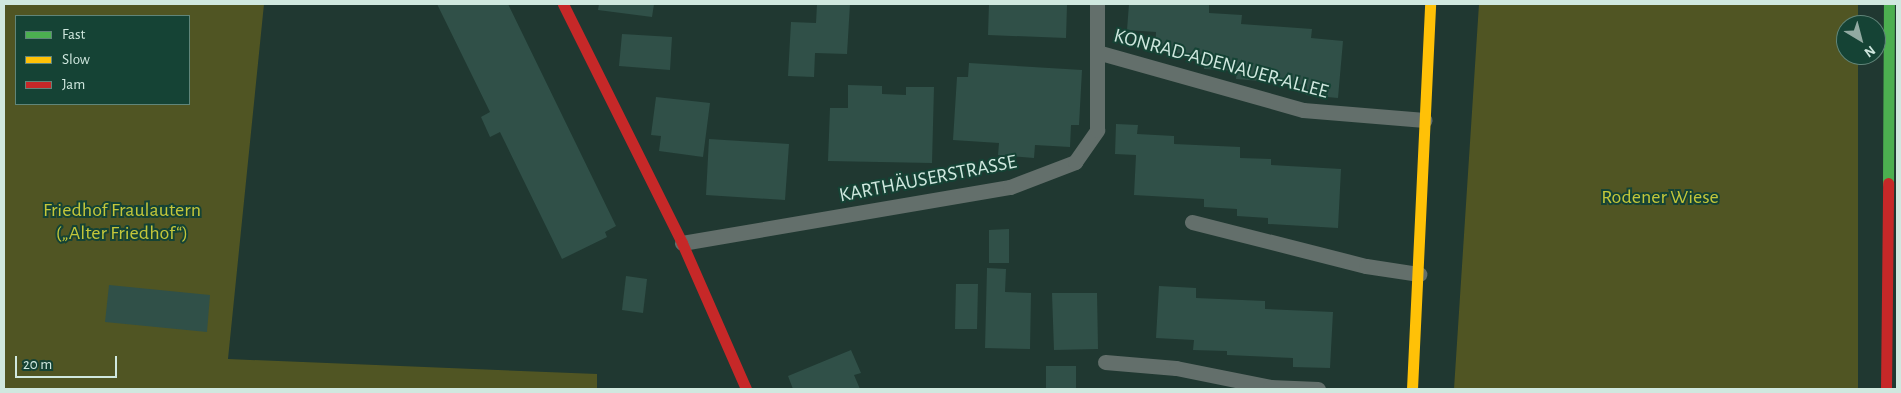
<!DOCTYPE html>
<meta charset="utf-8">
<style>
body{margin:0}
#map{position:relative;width:1901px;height:393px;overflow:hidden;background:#203831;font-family:"Alegreya Sans",sans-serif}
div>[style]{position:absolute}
.green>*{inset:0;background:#505523}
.building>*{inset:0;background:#305048}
.lane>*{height:15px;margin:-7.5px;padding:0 7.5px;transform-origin:7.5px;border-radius:7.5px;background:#636f6b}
.fast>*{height:11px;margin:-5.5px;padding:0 5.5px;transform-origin:5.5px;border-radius:5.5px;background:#4caf50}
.slow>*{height:11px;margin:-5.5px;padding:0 5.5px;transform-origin:5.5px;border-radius:5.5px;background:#ffc107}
.jam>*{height:11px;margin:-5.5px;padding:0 5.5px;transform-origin:5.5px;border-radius:5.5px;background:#c62828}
span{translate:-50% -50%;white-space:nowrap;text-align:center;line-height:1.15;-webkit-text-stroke:4px #154335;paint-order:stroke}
.street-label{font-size:20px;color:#d0e8df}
.park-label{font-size:20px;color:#c4c73a}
.frame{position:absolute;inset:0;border:5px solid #d0e8df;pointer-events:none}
.legend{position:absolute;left:15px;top:15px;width:175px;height:90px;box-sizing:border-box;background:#154335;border:1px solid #608579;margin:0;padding:6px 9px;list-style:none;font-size:15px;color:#d0e8df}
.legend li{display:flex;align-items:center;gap:10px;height:25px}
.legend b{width:25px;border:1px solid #608579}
.north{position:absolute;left:1836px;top:15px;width:50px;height:50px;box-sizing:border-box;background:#154335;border:1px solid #608579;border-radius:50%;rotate:143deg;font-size:14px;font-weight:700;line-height:20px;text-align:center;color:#d0e8df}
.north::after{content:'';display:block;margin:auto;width:18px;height:22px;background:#92aaa2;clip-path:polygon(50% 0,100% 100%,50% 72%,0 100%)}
.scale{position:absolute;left:15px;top:356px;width:102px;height:22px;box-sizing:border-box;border:2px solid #d0e8df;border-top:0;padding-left:6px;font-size:15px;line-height:18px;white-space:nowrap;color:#d0e8df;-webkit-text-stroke:4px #154335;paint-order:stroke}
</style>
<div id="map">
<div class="green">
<i style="clip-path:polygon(evenodd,4px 4px,264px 4px,228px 359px,597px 374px,597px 389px,4px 389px,4px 4px,16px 16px,189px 16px,189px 104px,16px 104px,16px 16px)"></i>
<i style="clip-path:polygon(1479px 4px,1858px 4px,1858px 25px,1846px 25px,1846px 55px,1858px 55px,1858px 389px,1454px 389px)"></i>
</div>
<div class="building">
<i style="clip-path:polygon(437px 4px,508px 4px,616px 226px,605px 232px,607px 237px,562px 259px,500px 132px,490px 137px,481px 117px,490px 112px)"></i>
<i style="clip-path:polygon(599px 4px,654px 4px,652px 17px,598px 10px)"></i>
<i style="clip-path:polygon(817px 4px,850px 4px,847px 54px,815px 53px,814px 77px,788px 76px,791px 22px,816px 23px)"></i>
<i style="clip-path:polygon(989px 4px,1067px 4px,1066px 38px,988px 35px)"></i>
<i style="clip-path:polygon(1129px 4px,1209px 4px,1209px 13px,1242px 15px,1241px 24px,1312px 29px,1311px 38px,1343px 41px,1338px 98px,1306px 95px,1307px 85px,1236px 79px,1237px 71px,1204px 69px,1205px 55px,1155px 51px,1156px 32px,1127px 30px)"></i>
<i style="clip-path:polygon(622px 34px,672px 37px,670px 70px,619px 66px)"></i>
<i style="clip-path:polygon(969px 63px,1082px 70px,1079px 125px,1071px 125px,1070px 147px,1035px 145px,1034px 158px,998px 155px,999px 143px,953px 140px,957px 77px,968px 77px)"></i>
<i style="clip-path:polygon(848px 85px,882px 86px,882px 94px,906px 95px,906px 87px,934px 87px,932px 163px,828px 161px,830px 108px,848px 108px)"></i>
<i style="clip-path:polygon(656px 97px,710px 103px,703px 157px,659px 151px,661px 136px,651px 135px)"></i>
<i style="clip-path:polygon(1116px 124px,1138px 125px,1137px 134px,1174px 136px,1174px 144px,1240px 147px,1240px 158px,1271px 159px,1271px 165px,1341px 169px,1338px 228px,1268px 224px,1268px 218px,1237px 216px,1237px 209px,1204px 207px,1204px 199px,1134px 195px,1136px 155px,1115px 154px)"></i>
<i style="clip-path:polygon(709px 139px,789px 144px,785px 200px,706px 195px)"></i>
<i style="clip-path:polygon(1009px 229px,1009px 263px,989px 263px,989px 230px)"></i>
<i style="clip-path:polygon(987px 268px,1006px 269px,1005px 292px,1031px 293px,1030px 349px,985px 348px)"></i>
<i style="clip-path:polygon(626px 276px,647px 279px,643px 313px,622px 310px)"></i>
<i style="clip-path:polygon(956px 284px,978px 284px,977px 329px,955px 329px)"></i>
<i style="clip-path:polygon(109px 285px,210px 295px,207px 332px,105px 322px)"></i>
<i style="clip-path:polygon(1159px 286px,1196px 288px,1196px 298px,1265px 301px,1265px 309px,1333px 312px,1330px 368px,1293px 367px,1293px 358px,1227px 355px,1227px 351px,1193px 350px,1194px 340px,1156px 338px)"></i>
<i style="clip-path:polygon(1052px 293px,1097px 293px,1098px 349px,1054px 350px)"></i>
<i style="clip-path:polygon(851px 350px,861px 373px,854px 375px,860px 389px,793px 389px,788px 376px)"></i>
<i style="clip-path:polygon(1046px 366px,1076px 366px,1076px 389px,1046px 389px)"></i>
</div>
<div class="lane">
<i style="left:1097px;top:52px;width:214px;rotate:15.7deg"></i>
<i style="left:1303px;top:110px;width:122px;rotate:4.7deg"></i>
<i style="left:1192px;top:222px;width:179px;rotate:14.2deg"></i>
<i style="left:1366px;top:266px;width:54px;rotate:8.6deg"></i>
<i style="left:682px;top:243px;width:333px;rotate:-9.7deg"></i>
<i style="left:1010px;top:187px;width:70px;rotate:-21deg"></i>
<i style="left:1075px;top:162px;width:39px;rotate:-55deg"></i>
<i style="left:1097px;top:130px;width:126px;rotate:-90deg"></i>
<i style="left:1105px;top:362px;width:71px;rotate:4.8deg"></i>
<i style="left:1176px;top:368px;width:96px;rotate:11.4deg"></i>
<i style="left:1270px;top:387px;width:48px;rotate:2.4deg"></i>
</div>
<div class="fast">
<i style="left:1888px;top:183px;width:179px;rotate:-89.7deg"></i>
</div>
<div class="slow">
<i style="left:1412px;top:389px;width:385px;rotate:-87.3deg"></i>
</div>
<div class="jam">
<i style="left:563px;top:4px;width:267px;rotate:63.5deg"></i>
<i style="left:682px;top:243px;width:159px;rotate:66.3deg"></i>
<i style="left:1886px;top:389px;width:206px;rotate:-89.4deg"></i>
</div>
<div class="street-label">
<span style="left:1221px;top:64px;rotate:15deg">KONRAD-ADENAUER-ALLEE</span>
<span style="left:928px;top:179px;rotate:-11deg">KARTHÄUSERSTRASSE</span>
</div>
<div class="park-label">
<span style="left:1660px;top:197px">Rodener Wiese</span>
<span style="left:122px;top:222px">Friedhof Fraulautern<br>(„Alter Friedhof“)</span>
</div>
<div class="frame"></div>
<ul class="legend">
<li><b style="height:6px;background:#4caf50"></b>Fast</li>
<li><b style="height:6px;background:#ffc107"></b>Slow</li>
<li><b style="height:6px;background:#c62828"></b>Jam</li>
</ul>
<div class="north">N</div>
<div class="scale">20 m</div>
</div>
